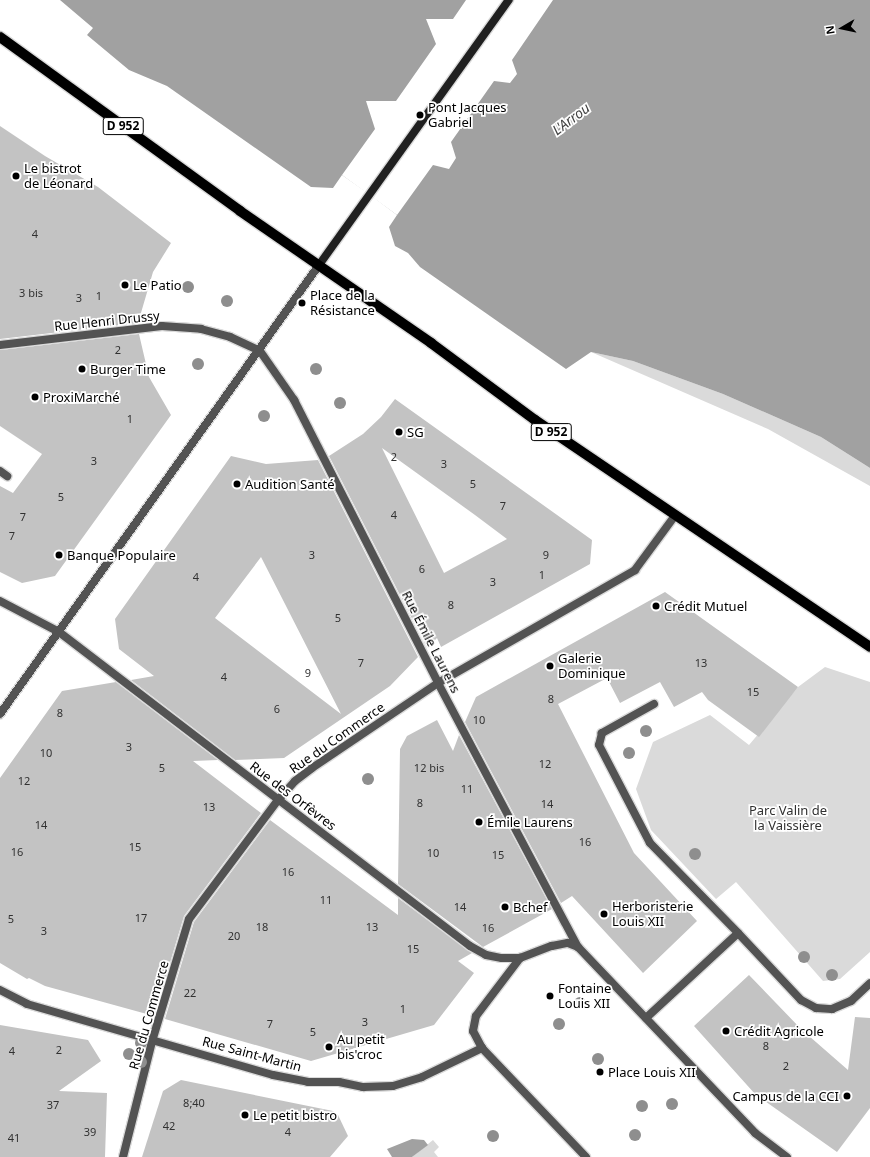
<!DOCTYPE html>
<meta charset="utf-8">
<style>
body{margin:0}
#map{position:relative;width:870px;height:1157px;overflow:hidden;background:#fff;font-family:"Noto Sans",sans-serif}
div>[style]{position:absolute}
.green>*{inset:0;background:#dadada}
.water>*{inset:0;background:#a1a1a1}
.pier>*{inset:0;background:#fff}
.building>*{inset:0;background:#c3c3c3}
.roads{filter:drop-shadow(1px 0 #dbdbdb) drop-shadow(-1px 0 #dbdbdb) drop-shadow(0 1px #dbdbdb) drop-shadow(0 -1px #dbdbdb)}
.lane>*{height:8px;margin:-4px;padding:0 4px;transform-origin:4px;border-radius:4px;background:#535353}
.street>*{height:8px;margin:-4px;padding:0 4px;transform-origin:4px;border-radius:4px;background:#535353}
.secondary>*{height:8px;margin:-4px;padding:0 4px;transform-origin:4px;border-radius:4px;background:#202020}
.primary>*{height:10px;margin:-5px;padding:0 5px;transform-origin:5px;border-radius:5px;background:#000}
.trees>*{width:12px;height:12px;margin:-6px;border-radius:50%;background:#8e8e8e}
.dots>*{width:11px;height:11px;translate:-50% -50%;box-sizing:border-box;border:2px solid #fff;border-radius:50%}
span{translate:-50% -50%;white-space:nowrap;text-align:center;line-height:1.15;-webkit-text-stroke:3.5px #fff;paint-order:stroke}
.number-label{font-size:11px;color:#313131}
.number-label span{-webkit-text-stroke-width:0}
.shield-label span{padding:1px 3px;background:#fff;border:1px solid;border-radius:3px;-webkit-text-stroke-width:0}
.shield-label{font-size:12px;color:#000;font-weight:700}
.poi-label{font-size:13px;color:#000}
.left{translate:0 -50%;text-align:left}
.right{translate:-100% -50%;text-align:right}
.street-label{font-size:13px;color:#000}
.park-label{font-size:13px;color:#313131}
.water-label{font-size:14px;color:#424242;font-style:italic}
.north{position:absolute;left:822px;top:8px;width:40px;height:40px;-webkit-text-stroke:3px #fff;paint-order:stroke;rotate:261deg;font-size:11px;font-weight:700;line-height:16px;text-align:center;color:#000}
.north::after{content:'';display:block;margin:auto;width:14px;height:18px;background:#000;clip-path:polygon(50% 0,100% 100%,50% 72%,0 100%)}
</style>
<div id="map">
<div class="green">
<i style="clip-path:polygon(591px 352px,633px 361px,723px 394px,821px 437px,870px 468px,870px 486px,768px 429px)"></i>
<i style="clip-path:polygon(825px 667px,870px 682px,870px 952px,840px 979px,823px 981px,736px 882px,716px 899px,651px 830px,636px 789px,653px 742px,710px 715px,749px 745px,798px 687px)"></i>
<i style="clip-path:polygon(433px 1140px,439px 1147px,434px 1152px,438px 1157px,412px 1157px)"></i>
</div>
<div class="water">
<i style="clip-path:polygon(60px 0,870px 0,870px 468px,821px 437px,723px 394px,633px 361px,591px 352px,566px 369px,420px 267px,408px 253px,395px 246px,389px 227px,397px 215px,369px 194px,342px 175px,333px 188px,311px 187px,167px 86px,129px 70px,87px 35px,93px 28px)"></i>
<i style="clip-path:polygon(412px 1139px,424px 1140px,428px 1145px,412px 1157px,392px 1157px,387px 1149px)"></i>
</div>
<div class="pier">
<i style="clip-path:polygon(466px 0,553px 0,512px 60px,517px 74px,510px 83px,494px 81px,451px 142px,456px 158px,449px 169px,433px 165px,397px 215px,342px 175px,375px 129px,366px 101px,396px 101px,436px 44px,426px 19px,453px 19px)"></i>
</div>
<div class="building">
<i style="clip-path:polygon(0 126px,45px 156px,98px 187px,171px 243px,153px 272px,138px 323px,0 339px)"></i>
<i style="clip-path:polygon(139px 334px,149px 377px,171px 415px,55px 576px,22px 583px,0 572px,0 486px,13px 493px,42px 454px,0 426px,0 350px)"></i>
<i style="clip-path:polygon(evenodd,395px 399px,592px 540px,590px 564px,441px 647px,437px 638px,427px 648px,329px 456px,363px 434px,381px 417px,395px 399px,382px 448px,475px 515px,507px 539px,444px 573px,382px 448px)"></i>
<i style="clip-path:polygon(evenodd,231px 456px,266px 464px,318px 460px,418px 657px,390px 686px,284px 758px,235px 760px,131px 680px,154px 676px,119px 649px,115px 619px,231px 456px,261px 557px,285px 604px,341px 714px,215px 618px,261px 557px)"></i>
<i style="clip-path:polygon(665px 592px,798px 687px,759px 737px,708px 700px,702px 692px,674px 707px,660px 682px,620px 703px,607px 678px,558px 704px,634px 853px,697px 921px,643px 973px,572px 896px,561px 903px,465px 722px,476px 697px)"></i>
<i style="clip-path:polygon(116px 682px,218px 760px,193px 761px,261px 813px,184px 916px,154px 1016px,45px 986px,29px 978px,27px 979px,0 963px,0 778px,62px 691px)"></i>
<i style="clip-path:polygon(437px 720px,453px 751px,459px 735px,552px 909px,483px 947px,398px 884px,400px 749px,407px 736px)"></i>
<i style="clip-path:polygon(270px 820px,398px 915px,398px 898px,472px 953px,458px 961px,474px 973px,434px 1025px,311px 1061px,165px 1019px,194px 922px)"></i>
<i style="clip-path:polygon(749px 975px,801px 1029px,848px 1070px,855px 1017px,870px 1018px,870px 1108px,837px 1152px,755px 1094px,694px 1026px)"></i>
<i style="clip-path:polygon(0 1025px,88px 1040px,101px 1061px,59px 1091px,107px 1093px,105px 1157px,0 1157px)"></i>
<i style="clip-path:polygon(181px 1080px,333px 1111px,338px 1115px,348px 1136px,330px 1157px,142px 1157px,163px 1091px)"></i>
</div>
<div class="roads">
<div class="lane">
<i style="left:0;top:471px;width:9px;rotate:36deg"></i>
</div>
<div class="street">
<i style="left:0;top:345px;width:163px;rotate:-6.7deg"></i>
<i style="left:162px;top:326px;width:39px;rotate:4deg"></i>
<i style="left:201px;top:329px;width:30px;rotate:15deg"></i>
<i style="left:230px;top:337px;width:33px;rotate:25deg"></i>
<i style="left:260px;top:351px;width:60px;rotate:55.2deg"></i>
<i style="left:294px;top:400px;width:318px;rotate:63deg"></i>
<i style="left:438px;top:683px;width:299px;rotate:62.1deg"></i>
<i style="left:0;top:601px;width:67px;rotate:27.7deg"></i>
<i style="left:59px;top:632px;width:517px;rotate:37.38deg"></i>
<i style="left:470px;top:946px;width:18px;rotate:29deg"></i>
<i style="left:486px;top:955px;width:16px;rotate:11deg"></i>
<i style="left:502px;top:958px;width:18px"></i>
<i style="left:654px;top:704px;width:60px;rotate:150.9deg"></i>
<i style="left:602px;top:733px;width:12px;rotate:104deg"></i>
<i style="left:599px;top:745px;width:110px;rotate:62.5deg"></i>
<i style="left:650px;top:843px;width:126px;rotate:45.6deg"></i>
<i style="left:0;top:714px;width:551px;rotate:-54.61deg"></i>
<i style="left:0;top:990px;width:30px;rotate:27deg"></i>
<i style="left:27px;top:1004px;width:256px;rotate:16.1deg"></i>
<i style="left:273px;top:1075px;width:36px;rotate:11deg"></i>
<i style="left:308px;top:1082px;width:31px"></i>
<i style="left:339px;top:1082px;width:25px;rotate:12deg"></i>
<i style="left:363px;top:1087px;width:30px;rotate:-2deg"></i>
<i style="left:393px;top:1086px;width:30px;rotate:-17deg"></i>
<i style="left:422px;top:1077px;width:67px;rotate:-25.8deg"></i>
<i style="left:646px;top:1018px;width:125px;rotate:-42.7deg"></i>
<i style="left:738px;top:933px;width:92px;rotate:46.8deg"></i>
<i style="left:801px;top:1000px;width:17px;rotate:28deg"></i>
<i style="left:816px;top:1008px;width:16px;rotate:4deg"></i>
<i style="left:832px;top:1009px;width:21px;rotate:-23deg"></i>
<i style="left:851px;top:1001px;width:26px;rotate:-43deg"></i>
<i style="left:123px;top:1157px;width:123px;rotate:-75.9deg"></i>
<i style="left:153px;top:1038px;width:124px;rotate:-73.2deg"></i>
<i style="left:189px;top:919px;width:149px;rotate:-53.2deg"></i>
<i style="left:278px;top:800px;width:25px;rotate:-48deg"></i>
<i style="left:295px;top:781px;width:21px;rotate:-37deg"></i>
<i style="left:312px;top:768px;width:152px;rotate:-34deg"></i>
<i style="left:438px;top:683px;width:227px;rotate:-29.8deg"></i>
<i style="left:635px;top:570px;width:66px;rotate:-53.7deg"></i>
<i style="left:586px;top:1157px;width:151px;rotate:-133.7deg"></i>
<i style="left:482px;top:1048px;width:19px;rotate:-118deg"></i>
<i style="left:473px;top:1031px;width:15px;rotate:-79deg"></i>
<i style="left:476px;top:1016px;width:73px;rotate:-52.8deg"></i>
<i style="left:520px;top:958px;width:34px;rotate:-21deg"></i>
<i style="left:552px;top:946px;width:16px;rotate:-11deg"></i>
<i style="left:568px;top:943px;width:11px;rotate:22deg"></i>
<i style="left:578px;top:947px;width:257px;rotate:46.4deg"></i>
<i style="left:755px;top:1133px;width:40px;rotate:37deg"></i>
</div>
<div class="secondary">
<i style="left:319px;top:265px;width:326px;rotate:-54.4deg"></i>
</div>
<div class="primary">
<i style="left:0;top:37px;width:296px;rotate:35.9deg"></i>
<i style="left:240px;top:211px;width:232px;rotate:34.6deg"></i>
<i style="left:431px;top:343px;width:129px;rotate:36.5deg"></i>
<i style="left:535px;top:420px;width:405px;rotate:34.1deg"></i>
</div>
</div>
<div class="trees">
<i style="left:188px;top:287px"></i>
<i style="left:227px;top:301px"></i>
<i style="left:198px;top:364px"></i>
<i style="left:316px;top:369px"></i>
<i style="left:340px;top:403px"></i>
<i style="left:264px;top:416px"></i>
<i style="left:646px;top:731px"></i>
<i style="left:629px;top:753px"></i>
<i style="left:368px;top:779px"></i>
<i style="left:695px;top:854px"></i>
<i style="left:804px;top:957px"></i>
<i style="left:832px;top:975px"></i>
<i style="left:580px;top:1003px"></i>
<i style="left:559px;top:1024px"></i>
<i style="left:141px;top:1043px"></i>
<i style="left:129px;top:1054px"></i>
<i style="left:598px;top:1059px"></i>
<i style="left:141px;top:1062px"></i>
<i style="left:672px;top:1104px"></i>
<i style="left:642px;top:1106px"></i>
<i style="left:635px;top:1135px"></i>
<i style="left:493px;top:1136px"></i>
</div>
<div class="dots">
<i style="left:420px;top:115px;background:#000"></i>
<i style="left:16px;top:176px;background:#000"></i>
<i style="left:125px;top:285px;background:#000"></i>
<i style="left:302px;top:303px;background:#000"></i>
<i style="left:82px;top:369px;background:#000"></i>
<i style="left:35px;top:397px;background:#000"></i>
<i style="left:399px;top:432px;background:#000"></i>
<i style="left:237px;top:484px;background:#000"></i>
<i style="left:59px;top:555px;background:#000"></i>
<i style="left:656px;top:606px;background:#000"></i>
<i style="left:550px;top:666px;background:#000"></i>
<i style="left:479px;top:822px;background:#000"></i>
<i style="left:505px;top:907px;background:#000"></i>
<i style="left:604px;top:914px;background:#000"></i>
<i style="left:550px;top:996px;background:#000"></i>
<i style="left:726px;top:1031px;background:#000"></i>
<i style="left:329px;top:1047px;background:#000"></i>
<i style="left:600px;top:1072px;background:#000"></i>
<i style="left:847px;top:1096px;background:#000"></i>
<i style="left:245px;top:1115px;background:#000"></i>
</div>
<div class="number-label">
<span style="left:35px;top:234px">4</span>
<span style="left:31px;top:293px">3 bis</span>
<span style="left:99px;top:296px">1</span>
<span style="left:79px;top:298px">3</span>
<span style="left:118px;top:350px">2</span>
<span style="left:130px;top:419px">1</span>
<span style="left:394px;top:457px">2</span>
<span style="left:94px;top:461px">3</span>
<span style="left:444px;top:464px">3</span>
<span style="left:473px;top:484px">5</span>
<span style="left:61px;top:497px">5</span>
<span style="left:503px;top:506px">7</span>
<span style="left:394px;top:515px">4</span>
<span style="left:23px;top:517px">7</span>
<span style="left:12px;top:536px">7</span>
<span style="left:312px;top:555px">3</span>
<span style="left:546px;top:555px">9</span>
<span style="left:422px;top:569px">6</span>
<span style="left:542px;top:575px">1</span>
<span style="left:196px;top:577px">4</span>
<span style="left:493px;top:582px">3</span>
<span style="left:451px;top:605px">8</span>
<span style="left:338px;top:618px">5</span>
<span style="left:361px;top:663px">7</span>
<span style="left:701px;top:663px">13</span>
<span style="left:308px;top:673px">9</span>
<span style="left:224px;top:677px">4</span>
<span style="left:753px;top:692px">15</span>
<span style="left:551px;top:699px">8</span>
<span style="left:277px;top:709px">6</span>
<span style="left:60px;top:713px">8</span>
<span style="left:479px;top:720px">10</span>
<span style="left:129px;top:747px">3</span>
<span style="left:46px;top:753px">10</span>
<span style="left:545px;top:764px">12</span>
<span style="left:162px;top:768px">5</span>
<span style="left:429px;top:768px">12 bis</span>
<span style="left:24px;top:781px">12</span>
<span style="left:467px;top:789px">11</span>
<span style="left:420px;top:803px">8</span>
<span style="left:547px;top:804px">14</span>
<span style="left:209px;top:807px">13</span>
<span style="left:41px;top:825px">14</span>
<span style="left:585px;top:842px">16</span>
<span style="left:135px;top:847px">15</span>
<span style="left:17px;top:852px">16</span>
<span style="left:433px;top:853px">10</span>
<span style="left:498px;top:855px">15</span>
<span style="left:288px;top:872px">16</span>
<span style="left:326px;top:900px">11</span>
<span style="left:460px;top:907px">14</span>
<span style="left:141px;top:918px">17</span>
<span style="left:11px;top:919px">5</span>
<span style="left:262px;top:927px">18</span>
<span style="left:372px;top:927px">13</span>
<span style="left:488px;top:928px">16</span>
<span style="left:44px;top:931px">3</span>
<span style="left:234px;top:936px">20</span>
<span style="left:413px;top:949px">15</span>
<span style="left:190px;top:993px">22</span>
<span style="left:403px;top:1009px">1</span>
<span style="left:365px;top:1022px">3</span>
<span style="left:270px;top:1024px">7</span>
<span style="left:313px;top:1032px">5</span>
<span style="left:766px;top:1046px">8</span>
<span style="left:59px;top:1050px">2</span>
<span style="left:12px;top:1051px">4</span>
<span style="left:786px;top:1066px">2</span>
<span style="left:194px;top:1103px">8;40</span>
<span style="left:53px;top:1105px">37</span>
<span style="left:169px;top:1126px">42</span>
<span style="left:90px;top:1132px">39</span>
<span style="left:288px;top:1132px">4</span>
<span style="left:14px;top:1138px">41</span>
</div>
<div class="shield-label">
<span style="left:123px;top:126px">D 952</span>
<span style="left:551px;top:432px">D 952</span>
</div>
<div class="poi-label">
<span class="left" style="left:428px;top:115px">Pont Jacques<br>Gabriel</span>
<span class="left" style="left:24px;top:176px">Le bistrot<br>de Léonard</span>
<span class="left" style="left:133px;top:285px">Le Patio</span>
<span class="left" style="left:310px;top:303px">Place de la<br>Résistance</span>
<span class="left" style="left:90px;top:369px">Burger Time</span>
<span class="left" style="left:43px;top:397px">ProxiMarché</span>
<span class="left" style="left:407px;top:432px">SG</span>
<span class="left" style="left:245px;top:484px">Audition Santé</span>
<span class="left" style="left:67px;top:555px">Banque Populaire</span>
<span class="left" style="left:664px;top:606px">Crédit Mutuel</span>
<span class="left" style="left:558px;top:666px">Galerie<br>Dominique</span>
<span class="left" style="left:487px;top:822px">Émile Laurens</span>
<span class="left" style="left:513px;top:907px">Bchef</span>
<span class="left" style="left:612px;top:914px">Herboristerie<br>Louis XII</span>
<span class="left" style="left:558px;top:996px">Fontaine<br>Louis XII</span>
<span class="left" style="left:734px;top:1031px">Crédit Agricole</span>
<span class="left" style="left:337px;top:1047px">Au petit<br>bis'croc</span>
<span class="left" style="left:608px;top:1072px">Place Louis XII</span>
<span class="right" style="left:839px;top:1096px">Campus de la CCI</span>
<span class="left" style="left:253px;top:1115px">Le petit bistro</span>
</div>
<div class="street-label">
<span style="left:107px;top:321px;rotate:-6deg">Rue Henri Drussy</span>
<span style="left:431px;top:642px;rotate:63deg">Rue Émile Laurens</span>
<span style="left:337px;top:738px;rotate:-35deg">Rue du Commerce</span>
<span style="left:293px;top:796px;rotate:37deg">Rue des Orfèvres</span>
<span style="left:149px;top:1015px;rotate:-74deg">Rue du Commerce</span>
<span style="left:252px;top:1054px;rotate:15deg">Rue Saint-Martin</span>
</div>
<div class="park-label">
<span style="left:788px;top:818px">Parc Valin de<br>la Vaissière</span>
</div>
<div class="water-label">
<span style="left:571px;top:119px;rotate:-37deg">L'Arrou</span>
</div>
<div class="north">N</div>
</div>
